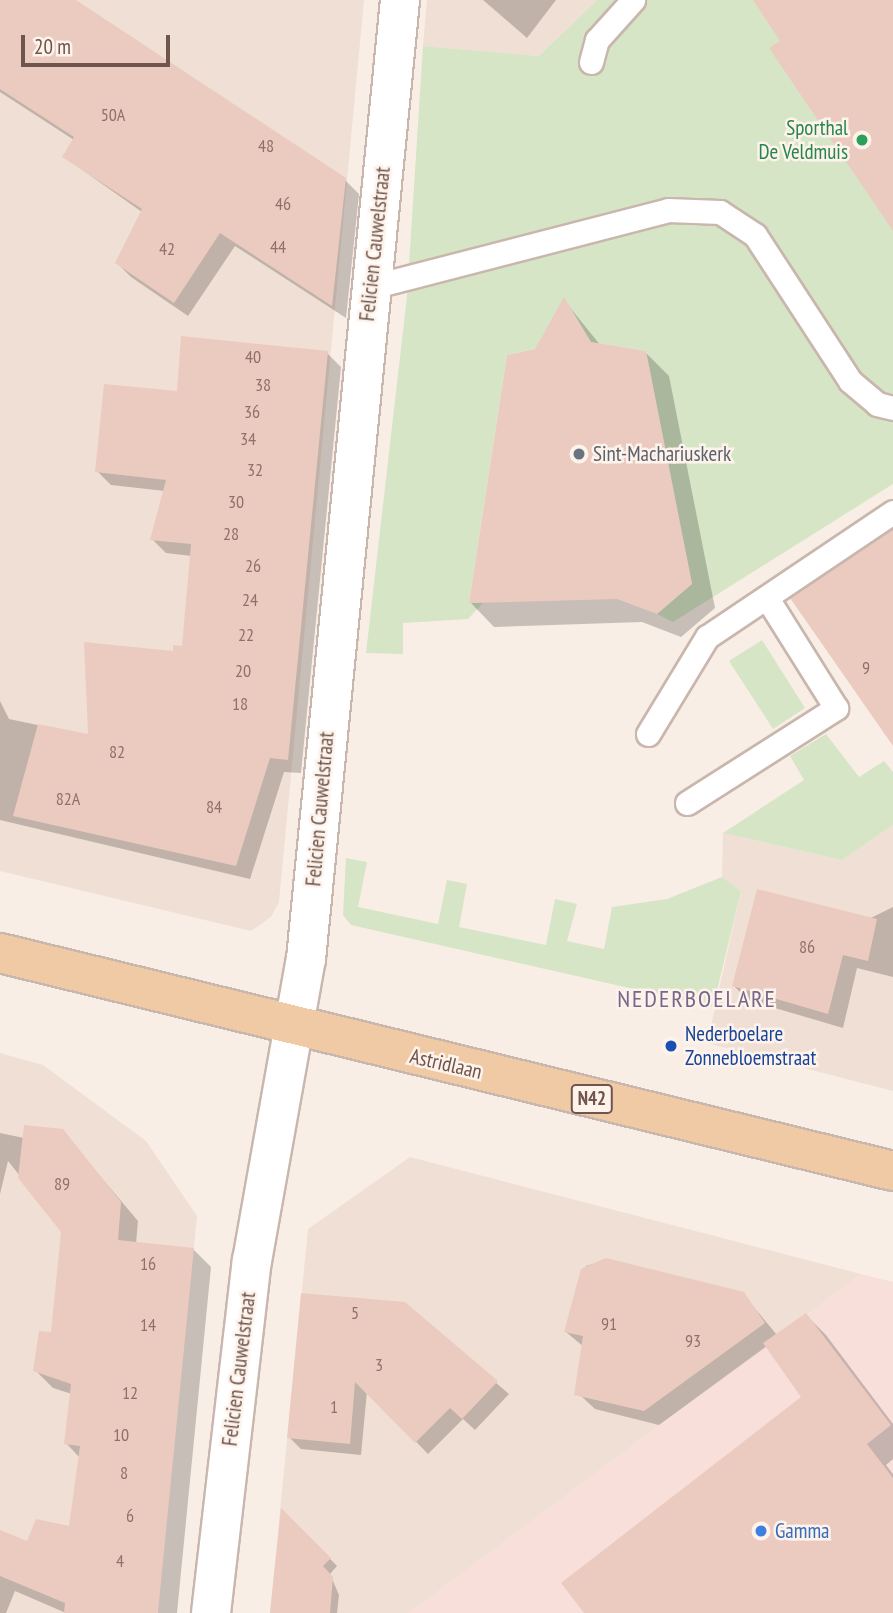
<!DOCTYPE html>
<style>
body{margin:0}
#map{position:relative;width:893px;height:1613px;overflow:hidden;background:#f9eee5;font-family:"PT Sans Narrow",sans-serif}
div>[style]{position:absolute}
.residential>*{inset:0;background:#f0dfd4}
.commercial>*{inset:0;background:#f8dfda}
.green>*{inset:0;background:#d6e5c5}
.shadow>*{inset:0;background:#0003}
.building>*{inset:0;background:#ebcbc0}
.roads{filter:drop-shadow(2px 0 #c9b6ad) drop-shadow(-2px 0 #c9b6ad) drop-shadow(0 2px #c9b6ad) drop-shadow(0 -2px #c9b6ad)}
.service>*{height:23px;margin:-11.5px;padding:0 11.5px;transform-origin:11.5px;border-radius:11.5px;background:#fff}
.minor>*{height:38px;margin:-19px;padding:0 19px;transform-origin:19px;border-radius:19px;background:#fff}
.primary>*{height:38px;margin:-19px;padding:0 19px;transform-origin:19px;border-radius:19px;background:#f0caa5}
.dots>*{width:19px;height:19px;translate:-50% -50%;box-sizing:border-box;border:4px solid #fdf3eb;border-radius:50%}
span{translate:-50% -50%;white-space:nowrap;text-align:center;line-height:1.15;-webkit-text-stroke:5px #fdf3eb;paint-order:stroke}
.number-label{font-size:18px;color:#8e726a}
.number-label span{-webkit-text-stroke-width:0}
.shield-label span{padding:2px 5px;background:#fdf3eb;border:2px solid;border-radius:5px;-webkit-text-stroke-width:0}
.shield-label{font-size:19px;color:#6f554d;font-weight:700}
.leisure-label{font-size:21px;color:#27864d}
.right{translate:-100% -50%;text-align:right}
.street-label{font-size:21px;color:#6f554d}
.worship-label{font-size:21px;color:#5b616d}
.left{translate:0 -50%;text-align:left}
.transit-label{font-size:21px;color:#164399}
.shop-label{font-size:21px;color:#366cbe}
.quarter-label{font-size:24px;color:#79668b;letter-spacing:2px}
.scale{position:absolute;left:21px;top:35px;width:149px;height:32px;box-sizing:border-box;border:4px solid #6f554d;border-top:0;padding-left:9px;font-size:21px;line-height:24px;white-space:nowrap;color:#6f554d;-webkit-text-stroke:5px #fdf3eb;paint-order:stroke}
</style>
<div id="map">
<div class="residential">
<i style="clip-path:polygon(0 0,364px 0,279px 902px,271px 917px,251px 931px,0 871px)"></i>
<i style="clip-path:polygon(427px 0,597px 0,539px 56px,423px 46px)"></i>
<i style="clip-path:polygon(893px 825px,893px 1091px,707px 1043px,741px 891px,722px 877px,723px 833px,842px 860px)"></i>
<i style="clip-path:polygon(0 1053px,43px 1065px,146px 1141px,197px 1216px,158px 1613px,0 1613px)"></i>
<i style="clip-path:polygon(410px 1157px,861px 1274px,409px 1613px,270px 1613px,308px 1229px)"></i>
</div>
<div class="commercial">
<i style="clip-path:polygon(861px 1274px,893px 1282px,893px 1613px,409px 1613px)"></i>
</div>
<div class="green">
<i style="clip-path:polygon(597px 0,893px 0,893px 484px,673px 622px,657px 614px,692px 583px,646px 351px,576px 340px,507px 355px,469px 603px,483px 603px,468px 619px,403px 623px,403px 654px,366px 653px,407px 296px,423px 46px,539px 56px)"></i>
<i style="clip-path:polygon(762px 640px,805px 708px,773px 729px,729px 661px)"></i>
<i style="clip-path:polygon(826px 734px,859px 777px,884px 761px,893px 772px,893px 825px,842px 860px,723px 833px,804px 780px,790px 756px)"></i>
<i style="clip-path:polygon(346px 858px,367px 862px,358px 907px,438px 924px,447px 880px,467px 884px,459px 927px,546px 945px,555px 899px,577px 904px,567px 941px,604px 949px,612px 907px,667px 899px,722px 877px,741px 891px,713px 1007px,351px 925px,343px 915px)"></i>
</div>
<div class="shadow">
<i style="clip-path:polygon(0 0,73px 0,344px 179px,359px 194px,346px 318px,235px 246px,188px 316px,131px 277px,117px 263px,142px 212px,64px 157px,74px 140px,0 92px)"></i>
<i style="clip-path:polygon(483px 0,556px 0,527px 38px)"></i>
<i style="clip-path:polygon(564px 300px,601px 346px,645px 352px,669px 376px,715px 608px,681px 637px,642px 622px,494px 627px,471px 603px,537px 350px)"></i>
<i style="clip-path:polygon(327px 353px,341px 367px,301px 773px,284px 772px,250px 879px,0 820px,0 701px,9px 719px,90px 736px,184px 648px,192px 556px,166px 553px,152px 539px,165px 491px,111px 485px,97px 471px,178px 393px)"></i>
<i style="clip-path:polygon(893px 527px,893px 743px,792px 599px)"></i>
<i style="clip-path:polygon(893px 907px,893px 977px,857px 968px,843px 1028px,748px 1000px,734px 986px)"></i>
<i style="clip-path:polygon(62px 1131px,138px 1221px,136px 1244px,193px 1249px,211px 1267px,177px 1613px,66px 1613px,15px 1591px,6px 1613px,0 1613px,0 1531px,28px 1543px,70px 1528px,80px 1458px,66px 1443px,72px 1394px,53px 1388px,35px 1370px,95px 1269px,8px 1161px,0 1194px,0 1133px,24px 1138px)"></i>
<i style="clip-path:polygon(606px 1260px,743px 1294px,777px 1335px,806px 1315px,826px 1335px,893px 1424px,893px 1459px,886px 1465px,893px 1474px,893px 1613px,586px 1613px,804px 1398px,767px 1346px,659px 1425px,595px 1409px,580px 1395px,584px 1347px,566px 1332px,586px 1266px)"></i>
<i style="clip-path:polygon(404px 1304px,509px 1394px,475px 1430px,463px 1419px,428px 1454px,367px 1391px,361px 1455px,301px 1449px,289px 1437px)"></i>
<i style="clip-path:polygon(283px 1511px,337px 1566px,330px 1574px,339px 1595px,337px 1613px,272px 1613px)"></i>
</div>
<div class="building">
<i style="clip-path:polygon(0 0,76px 0,346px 178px,332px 306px,220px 233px,174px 303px,115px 263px,142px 209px,62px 157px,74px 137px,0 89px)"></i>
<i style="clip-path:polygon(753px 0,893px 0,893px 231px,769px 48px,780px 41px)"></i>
<i style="clip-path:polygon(564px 297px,591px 342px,646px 351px,692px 584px,657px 614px,617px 599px,469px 603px,507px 355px,535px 349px)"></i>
<i style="clip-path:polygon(181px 336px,328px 351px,288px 760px,270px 758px,236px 866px,13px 816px,38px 724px,88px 734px,84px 642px,173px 651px,173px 645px,182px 646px,191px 544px,150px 540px,166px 480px,95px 472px,104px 384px,177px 391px)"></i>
<i style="clip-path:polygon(893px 529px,893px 746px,790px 598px)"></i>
<i style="clip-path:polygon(757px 889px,877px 919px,868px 961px,843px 955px,828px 1014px,732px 986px)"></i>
<i style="clip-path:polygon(24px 1125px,63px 1129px,121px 1202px,118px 1240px,194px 1248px,158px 1613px,64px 1613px,65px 1603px,0 1576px,0 1530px,27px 1541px,36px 1519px,69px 1526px,80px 1446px,64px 1444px,71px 1384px,33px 1371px,39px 1331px,51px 1332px,61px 1232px,18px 1178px)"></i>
<i style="clip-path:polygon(606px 1258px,744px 1292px,765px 1323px,644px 1411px,574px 1395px,583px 1336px,564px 1332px,581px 1269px)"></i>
<i style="clip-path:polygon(301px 1293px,405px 1302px,498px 1381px,462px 1419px,450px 1408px,415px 1443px,355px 1382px,350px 1444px,287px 1438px)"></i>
<i style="clip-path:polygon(806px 1313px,891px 1425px,867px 1444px,893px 1478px,893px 1613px,584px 1613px,561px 1583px,801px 1397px,763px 1343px)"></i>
<i style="clip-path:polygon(281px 1508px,331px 1558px,323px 1566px,333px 1577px,330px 1613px,270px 1613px)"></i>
</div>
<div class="roads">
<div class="service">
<i style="left:591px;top:62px;width:23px;rotate:-75deg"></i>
<i style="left:597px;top:40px;width:54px;rotate:-48deg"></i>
<i style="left:371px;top:287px;width:307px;rotate:-14.5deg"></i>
<i style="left:668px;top:210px;width:52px;rotate:2.2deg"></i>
<i style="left:720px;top:212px;width:42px;rotate:33.3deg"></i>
<i style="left:755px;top:235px;width:174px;rotate:56.9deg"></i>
<i style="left:850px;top:381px;width:35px;rotate:40deg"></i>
<i style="left:877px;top:404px;width:16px;rotate:14deg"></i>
<i style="left:648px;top:734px;width:114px;rotate:-58.7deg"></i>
<i style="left:707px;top:637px;width:224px;rotate:-33.9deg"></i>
<i style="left:687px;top:803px;width:177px;rotate:-32.5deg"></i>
<i style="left:836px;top:708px;width:130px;rotate:-122.1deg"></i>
</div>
<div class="minor">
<i style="left:211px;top:1613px;width:354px;rotate:-83.4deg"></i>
<i style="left:252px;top:1261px;width:307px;rotate:-79.9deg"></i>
<i style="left:306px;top:959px;width:964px;rotate:-84.4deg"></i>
</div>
<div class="primary">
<i style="left:0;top:953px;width:919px;rotate:13.72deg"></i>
</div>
</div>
<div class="dots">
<i style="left:862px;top:140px;background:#2e9e5b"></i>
<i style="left:579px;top:454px;background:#6b7280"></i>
<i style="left:671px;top:1046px;background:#1a4fb4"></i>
<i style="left:761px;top:1531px;background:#3f7fe0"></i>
</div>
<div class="number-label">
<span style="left:113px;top:115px">50A</span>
<span style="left:266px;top:146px">48</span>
<span style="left:283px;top:204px">46</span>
<span style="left:278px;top:247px">44</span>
<span style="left:167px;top:249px">42</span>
<span style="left:253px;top:357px">40</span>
<span style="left:263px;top:385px">38</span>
<span style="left:252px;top:412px">36</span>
<span style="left:248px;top:439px">34</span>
<span style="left:255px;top:470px">32</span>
<span style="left:236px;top:502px">30</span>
<span style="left:231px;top:534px">28</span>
<span style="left:253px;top:566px">26</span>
<span style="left:250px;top:600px">24</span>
<span style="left:246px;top:635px">22</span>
<span style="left:866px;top:668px">9</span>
<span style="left:243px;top:671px">20</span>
<span style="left:240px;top:704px">18</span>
<span style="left:117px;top:752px">82</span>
<span style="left:68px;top:799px">82A</span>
<span style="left:214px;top:807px">84</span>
<span style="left:807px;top:947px">86</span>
<span style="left:62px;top:1184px">89</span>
<span style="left:148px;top:1264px">16</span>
<span style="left:355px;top:1313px">5</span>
<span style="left:609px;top:1324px">91</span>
<span style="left:148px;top:1325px">14</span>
<span style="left:693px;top:1341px">93</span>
<span style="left:379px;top:1365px">3</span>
<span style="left:130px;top:1393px">12</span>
<span style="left:334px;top:1407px">1</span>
<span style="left:121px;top:1435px">10</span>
<span style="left:124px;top:1473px">8</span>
<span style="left:130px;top:1516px">6</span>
<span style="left:120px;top:1561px">4</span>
</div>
<div class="shield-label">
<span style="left:592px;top:1099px">N42</span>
</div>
<div class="leisure-label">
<span class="right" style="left:848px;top:140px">Sporthal<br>De Veldmuis</span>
</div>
<div class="street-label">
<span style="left:375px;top:244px;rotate:-84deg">Felicien Cauwelstraat</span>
<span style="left:320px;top:809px;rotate:-85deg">Felicien Cauwelstraat</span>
<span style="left:446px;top:1064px;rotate:13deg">Astridlaan</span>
<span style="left:239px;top:1369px;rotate:-83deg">Felicien Cauwelstraat</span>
</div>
<div class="worship-label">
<span class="left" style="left:593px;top:454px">Sint-Machariuskerk</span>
</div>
<div class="transit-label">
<span class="left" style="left:685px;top:1046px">Nederboelare<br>Zonnebloemstraat</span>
</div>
<div class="shop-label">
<span class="left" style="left:775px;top:1531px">Gamma</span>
</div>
<div class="quarter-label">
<span style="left:697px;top:999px">NEDERBOELARE</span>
</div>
<div class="scale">20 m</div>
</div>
